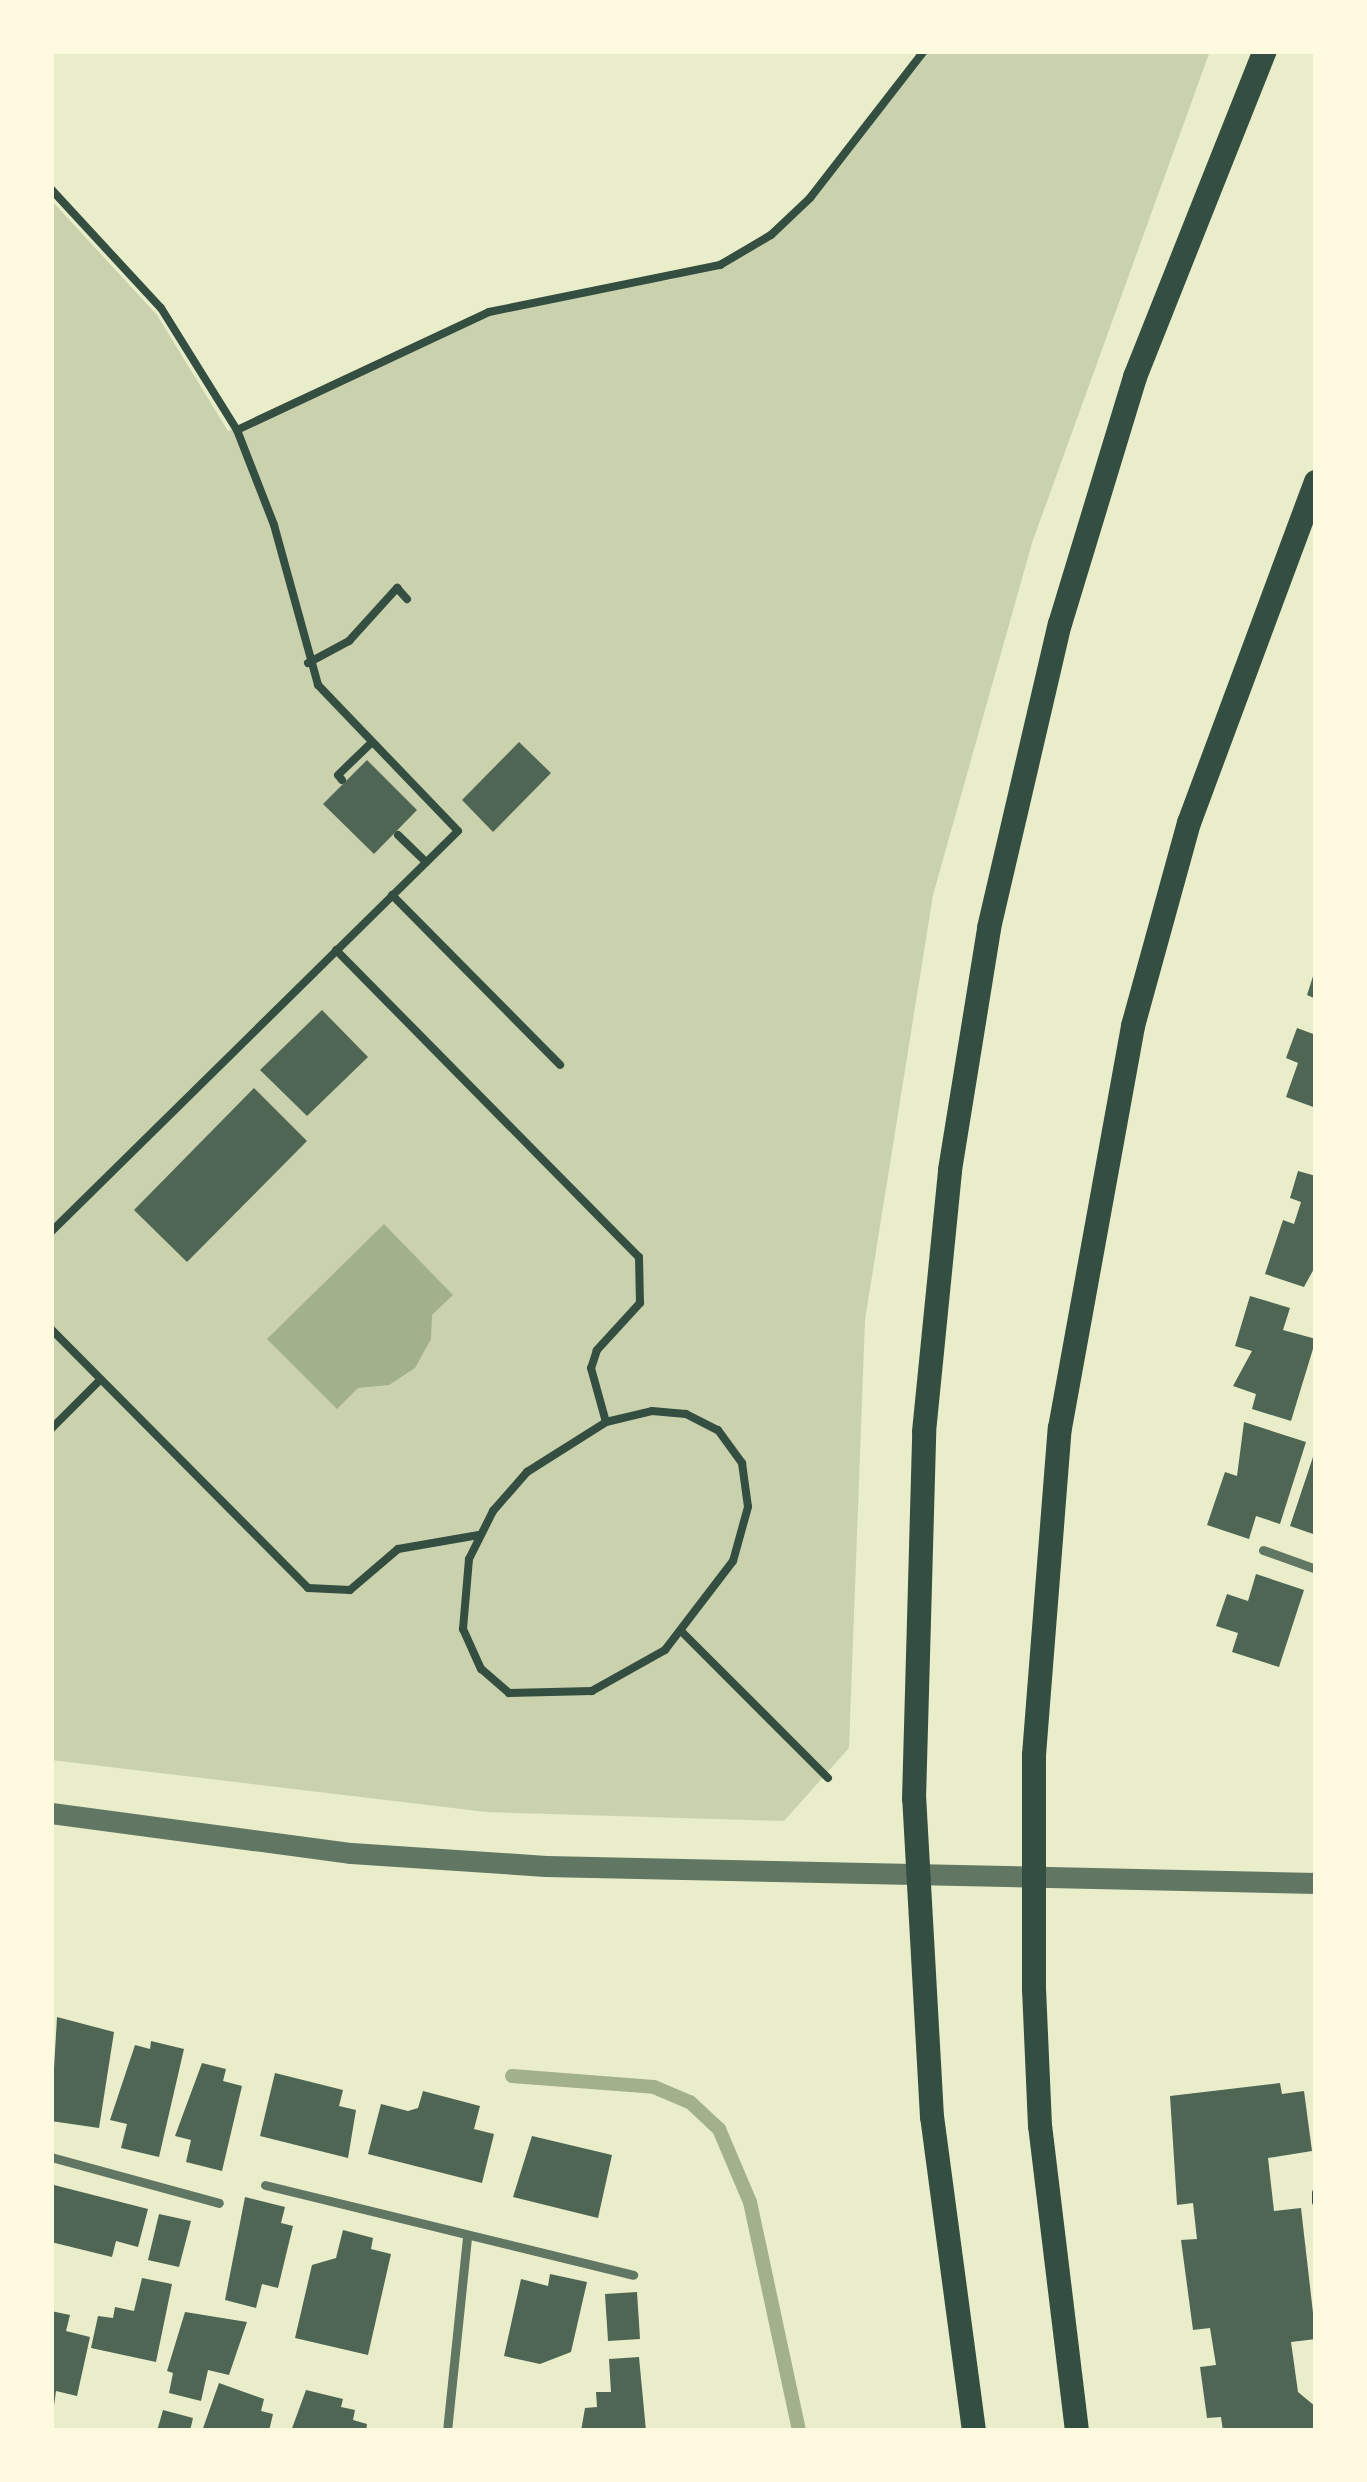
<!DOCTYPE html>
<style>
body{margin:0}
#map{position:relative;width:1367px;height:2482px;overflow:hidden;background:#e9edc9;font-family:Commissioner,sans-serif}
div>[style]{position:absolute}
.green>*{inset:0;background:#cad2ad}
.water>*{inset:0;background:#a3b18a}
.stream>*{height:14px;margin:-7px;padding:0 7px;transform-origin:7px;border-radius:7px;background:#a3b18a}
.building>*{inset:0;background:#4f6655}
.path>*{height:8px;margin:-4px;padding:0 4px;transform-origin:4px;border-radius:4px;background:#344e41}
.service>*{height:9px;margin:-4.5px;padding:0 4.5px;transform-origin:4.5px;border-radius:4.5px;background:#617663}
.tertiary>*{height:21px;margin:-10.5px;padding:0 10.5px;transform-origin:10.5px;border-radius:10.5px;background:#617663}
.secondary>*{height:24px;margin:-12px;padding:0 12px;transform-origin:12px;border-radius:12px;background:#344e41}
span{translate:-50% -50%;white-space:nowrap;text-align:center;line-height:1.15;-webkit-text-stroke:9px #fefae0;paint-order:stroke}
.frame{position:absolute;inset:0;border:54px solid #fefae0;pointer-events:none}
</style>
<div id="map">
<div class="green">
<i style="clip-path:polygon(923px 51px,1210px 51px,1032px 543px,933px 895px,865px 1320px,849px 1748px,784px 1821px,486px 1812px,51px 1760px,51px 200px,157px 315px,228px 431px,481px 313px,581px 289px,670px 280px,753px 247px,802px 205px)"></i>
</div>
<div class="water">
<i style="clip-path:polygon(384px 1224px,453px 1295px,432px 1315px,431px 1339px,415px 1368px,389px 1385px,358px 1388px,337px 1409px,267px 1339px)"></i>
</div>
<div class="stream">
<i style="left:512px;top:2076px;width:142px;rotate:4.4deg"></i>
<i style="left:654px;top:2087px;width:39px;rotate:23deg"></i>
<i style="left:690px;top:2102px;width:40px;rotate:43deg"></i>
<i style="left:719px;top:2129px;width:79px;rotate:67deg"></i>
<i style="left:750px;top:2202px;width:234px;rotate:77.9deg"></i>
</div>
<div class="building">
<i style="clip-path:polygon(519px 742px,551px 773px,493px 832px,462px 800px)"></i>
<i style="clip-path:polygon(367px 760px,417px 810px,374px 854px,323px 804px)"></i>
<i style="clip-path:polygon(1315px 970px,1316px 971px,1316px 999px,1307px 995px)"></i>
<i style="clip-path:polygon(322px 1010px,368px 1057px,307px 1116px,260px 1070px)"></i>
<i style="clip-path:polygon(1297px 1028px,1316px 1035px,1316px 1108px,1286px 1097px,1298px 1063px,1286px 1058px)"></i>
<i style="clip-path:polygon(254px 1088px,307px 1141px,187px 1262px,134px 1210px)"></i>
<i style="clip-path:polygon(1298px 1171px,1316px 1176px,1316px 1265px,1304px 1287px,1265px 1274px,1283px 1220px,1294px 1224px,1301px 1202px,1290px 1198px)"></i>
<i style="clip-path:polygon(1250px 1296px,1290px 1308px,1283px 1330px,1316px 1339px,1291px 1421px,1252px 1409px,1256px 1394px,1233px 1386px,1252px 1351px,1235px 1346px)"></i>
<i style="clip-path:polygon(1244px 1422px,1306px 1442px,1280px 1524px,1256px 1516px,1249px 1539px,1207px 1525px,1225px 1472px,1237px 1476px)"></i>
<i style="clip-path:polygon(1315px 1451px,1316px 1451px,1316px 1535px,1290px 1526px)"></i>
<i style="clip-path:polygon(1256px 1574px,1304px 1590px,1279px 1667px,1232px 1652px,1238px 1633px,1216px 1626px,1227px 1594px,1248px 1601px)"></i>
<i style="clip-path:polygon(57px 2017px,114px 2032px,99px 2128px,51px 2121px)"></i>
<i style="clip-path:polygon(151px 2041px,184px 2049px,159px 2157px,121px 2148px,127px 2124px,110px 2120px,135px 2045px,150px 2049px)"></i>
<i style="clip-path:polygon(202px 2063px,226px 2069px,223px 2081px,242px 2086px,222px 2171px,186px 2162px,191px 2140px,175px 2136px)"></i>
<i style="clip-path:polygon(275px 2073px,343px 2090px,339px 2106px,356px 2110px,348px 2158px,260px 2136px)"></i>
<i style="clip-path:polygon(1280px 2083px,1282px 2094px,1304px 2091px,1312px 2151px,1268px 2158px,1274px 2211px,1301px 2208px,1316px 2339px,1291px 2342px,1298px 2392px,1316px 2407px,1316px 2431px,1223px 2431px,1221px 2417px,1207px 2418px,1200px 2367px,1216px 2365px,1210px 2328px,1193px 2330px,1181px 2240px,1197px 2239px,1193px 2203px,1177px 2205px,1170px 2096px)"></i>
<i style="clip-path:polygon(423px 2091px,480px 2106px,474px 2129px,494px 2134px,482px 2183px,368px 2154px,381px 2104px,408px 2111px,418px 2108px)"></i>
<i style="clip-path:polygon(532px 2136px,612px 2155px,598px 2218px,513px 2197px)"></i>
<i style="clip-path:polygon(54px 2185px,148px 2209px,138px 2247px,116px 2241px,112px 2257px,51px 2242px)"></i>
<i style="clip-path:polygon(245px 2197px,285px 2207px,281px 2223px,293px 2226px,278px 2288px,262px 2284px,256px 2308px,225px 2300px)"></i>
<i style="clip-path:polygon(159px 2214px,191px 2221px,179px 2267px,148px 2260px)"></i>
<i style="clip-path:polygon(343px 2230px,373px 2238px,371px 2249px,391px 2254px,368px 2355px,295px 2338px,312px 2265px,336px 2258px)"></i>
<i style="clip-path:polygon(550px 2274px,587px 2282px,571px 2352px,540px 2364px,504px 2356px,521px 2279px,548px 2286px)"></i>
<i style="clip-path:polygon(142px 2278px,172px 2284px,156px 2362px,91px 2348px,98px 2316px,113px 2318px,115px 2307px,134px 2311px)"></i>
<i style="clip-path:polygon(637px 2292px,640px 2339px,608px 2341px,605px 2294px)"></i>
<i style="clip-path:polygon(51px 2311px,70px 2315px,66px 2331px,90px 2337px,77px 2396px,56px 2391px,54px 2406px)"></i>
<i style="clip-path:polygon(185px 2312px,247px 2322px,229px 2375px,208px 2370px,201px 2401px,169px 2393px,173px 2373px,167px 2371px)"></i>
<i style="clip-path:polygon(639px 2357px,646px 2431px,581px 2431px,585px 2408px,597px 2407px,596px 2392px,611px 2392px,609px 2359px)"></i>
<i style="clip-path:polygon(219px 2383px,264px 2399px,261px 2411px,273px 2414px,269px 2431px,202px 2431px)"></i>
<i style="clip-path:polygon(306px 2390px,343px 2399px,341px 2407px,355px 2410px,353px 2420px,367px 2424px,366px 2431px,291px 2431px)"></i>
<i style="clip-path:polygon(163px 2410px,193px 2418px,190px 2431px,157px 2431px)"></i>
</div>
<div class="path">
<i style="left:51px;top:189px;width:162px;rotate:47.3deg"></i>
<i style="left:161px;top:308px;width:144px;rotate:58.1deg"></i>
<i style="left:237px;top:430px;width:102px;rotate:68.7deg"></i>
<i style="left:274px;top:525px;width:166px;rotate:74.6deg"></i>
<i style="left:318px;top:685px;width:202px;rotate:46.2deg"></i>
<i style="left:458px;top:831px;width:571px;rotate:135.43deg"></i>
<i style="left:237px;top:430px;width:278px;rotate:-25.1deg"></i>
<i style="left:489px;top:312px;width:236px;rotate:-11.5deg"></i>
<i style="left:720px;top:265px;width:59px;rotate:-30.5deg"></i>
<i style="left:771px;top:235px;width:54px;rotate:-43.5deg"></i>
<i style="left:810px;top:198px;width:186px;rotate:-52.2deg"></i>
<i style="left:308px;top:663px;width:47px;rotate:-28.2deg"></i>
<i style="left:349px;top:641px;width:72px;rotate:-47.8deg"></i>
<i style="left:397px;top:588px;width:15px;rotate:48deg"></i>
<i style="left:342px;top:780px;width:6px;rotate:-129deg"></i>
<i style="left:338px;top:775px;width:47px;rotate:-44.1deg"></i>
<i style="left:398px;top:835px;width:39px;rotate:44deg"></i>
<i style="left:392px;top:895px;width:239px;rotate:45.3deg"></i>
<i style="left:336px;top:950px;width:431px;rotate:45.4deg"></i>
<i style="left:639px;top:1257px;width:46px;rotate:88.8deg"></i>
<i style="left:640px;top:1303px;width:64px;rotate:132.5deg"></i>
<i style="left:597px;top:1350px;width:19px;rotate:108deg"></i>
<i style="left:591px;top:1368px;width:56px;rotate:74.5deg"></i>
<i style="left:606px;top:1422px;width:47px;rotate:-13.4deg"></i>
<i style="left:652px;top:1411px;width:34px;rotate:5deg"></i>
<i style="left:686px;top:1414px;width:36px;rotate:27deg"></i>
<i style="left:718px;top:1430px;width:41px;rotate:54deg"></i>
<i style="left:742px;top:1463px;width:44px;rotate:82.2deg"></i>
<i style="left:748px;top:1507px;width:56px;rotate:105.5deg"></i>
<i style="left:733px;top:1561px;width:112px;rotate:127.4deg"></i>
<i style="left:665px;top:1650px;width:84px;rotate:150.7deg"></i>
<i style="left:592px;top:1691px;width:83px;rotate:178.6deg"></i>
<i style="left:509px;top:1693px;width:37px;rotate:-139deg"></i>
<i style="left:481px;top:1669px;width:44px;rotate:-114.2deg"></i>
<i style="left:463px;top:1629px;width:70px;rotate:-85.1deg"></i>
<i style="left:469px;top:1559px;width:54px;rotate:-63.4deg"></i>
<i style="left:493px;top:1511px;width:52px;rotate:-48.9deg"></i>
<i style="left:527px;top:1472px;width:93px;rotate:-32.3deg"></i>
<i style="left:51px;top:1329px;width:365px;rotate:45.2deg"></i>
<i style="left:308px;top:1588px;width:42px;rotate:2.7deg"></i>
<i style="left:350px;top:1590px;width:63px;rotate:-40.5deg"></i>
<i style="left:398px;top:1549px;width:82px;rotate:-9.8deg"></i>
<i style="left:51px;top:1429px;width:69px;rotate:-45deg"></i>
<i style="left:683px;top:1633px;width:205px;rotate:45deg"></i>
<i style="left:1316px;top:2193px;width:9px;rotate:90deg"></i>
</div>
<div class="service">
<i style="left:1263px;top:1550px;width:56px;rotate:19.7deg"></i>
<i style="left:51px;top:2157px;width:174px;rotate:15.3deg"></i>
<i style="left:265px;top:2185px;width:379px;rotate:13.7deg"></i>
<i style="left:447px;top:2431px;width:193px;rotate:-84.1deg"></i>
</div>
<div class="tertiary">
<i style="left:51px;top:1813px;width:303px;rotate:7.6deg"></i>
<i style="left:351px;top:1853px;width:195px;rotate:3.8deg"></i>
<i style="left:546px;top:1866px;width:770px;rotate:1.26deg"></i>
</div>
<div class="secondary">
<i style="left:974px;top:2431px;width:317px;rotate:-97.6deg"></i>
<i style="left:932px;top:2117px;width:319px;rotate:-93.2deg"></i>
<i style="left:914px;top:1799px;width:367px;rotate:-88.4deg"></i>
<i style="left:924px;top:1432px;width:263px;rotate:-84.3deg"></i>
<i style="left:950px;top:1170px;width:245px;rotate:-80.8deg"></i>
<i style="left:989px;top:928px;width:312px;rotate:-76.9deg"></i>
<i style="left:1060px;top:624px;width:258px;rotate:-73.1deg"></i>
<i style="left:1135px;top:377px;width:351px;rotate:-68.3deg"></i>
<i style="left:1077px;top:2431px;width:307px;rotate:-96.9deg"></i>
<i style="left:1040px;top:2126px;width:136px;rotate:-92.5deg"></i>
<i style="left:1034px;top:1990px;width:235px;rotate:-90deg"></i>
<i style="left:1034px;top:1755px;width:328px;rotate:-85.5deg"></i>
<i style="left:1060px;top:1428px;width:409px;rotate:-79.7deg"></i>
<i style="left:1133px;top:1026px;width:211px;rotate:-74.6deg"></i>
<i style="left:1189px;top:823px;width:364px;rotate:-69.6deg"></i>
</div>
<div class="frame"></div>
</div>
